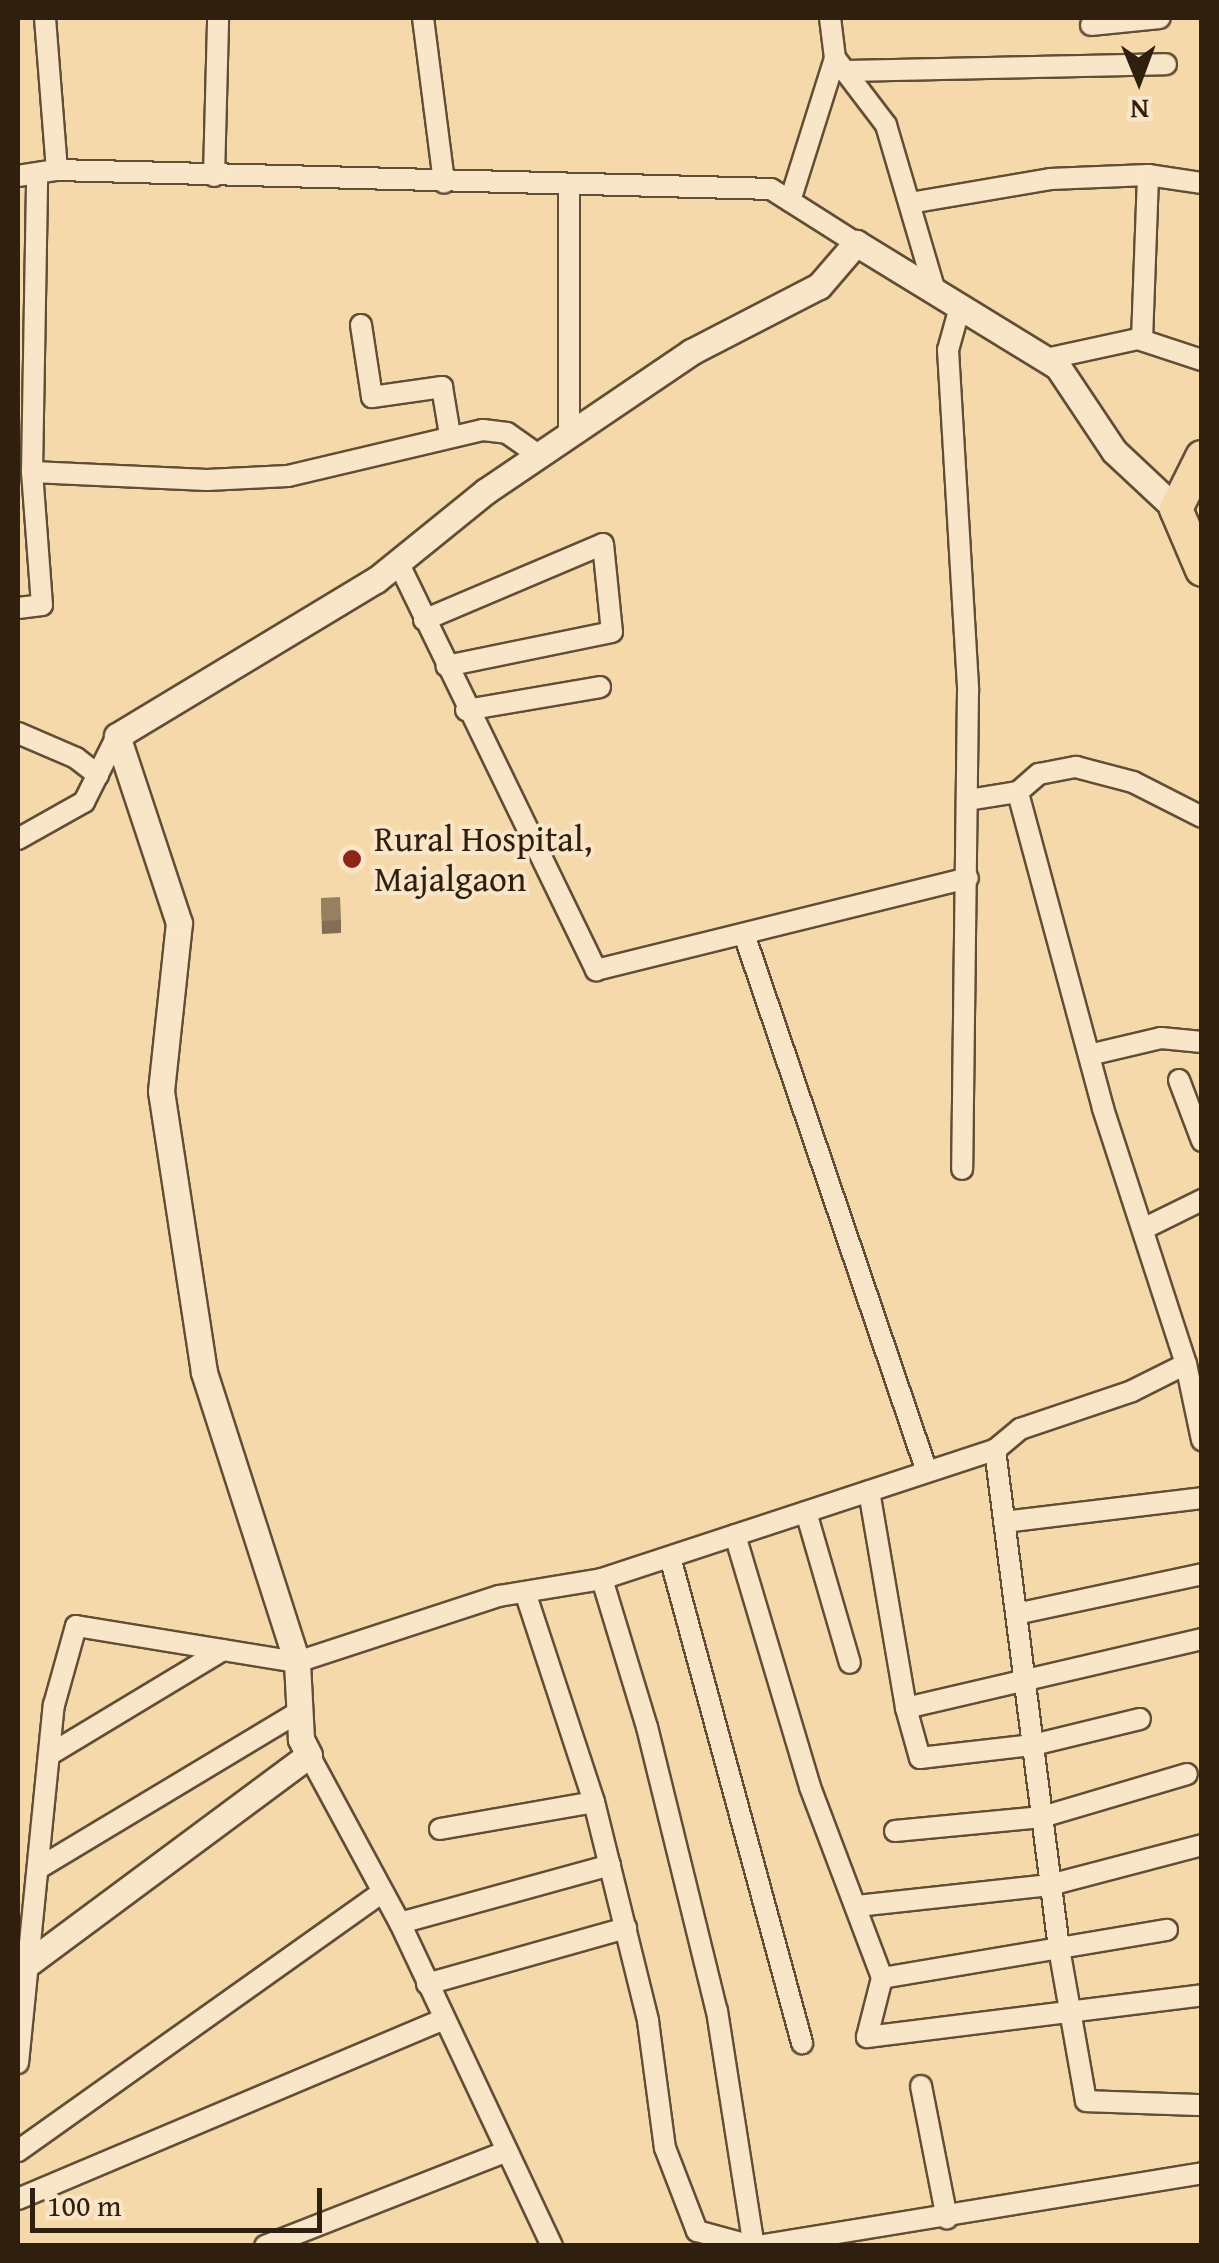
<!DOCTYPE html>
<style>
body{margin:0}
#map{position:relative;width:1219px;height:2263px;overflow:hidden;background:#f6d9aa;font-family:"Gentium Book Plus",serif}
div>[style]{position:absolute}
.roads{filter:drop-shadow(2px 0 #604e36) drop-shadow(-2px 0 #604e36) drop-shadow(0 2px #604e36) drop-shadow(0 -2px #604e36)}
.minor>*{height:20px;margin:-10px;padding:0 10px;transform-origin:10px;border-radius:10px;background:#f9e6c8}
.tertiary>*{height:25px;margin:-12.5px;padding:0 12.5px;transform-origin:12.5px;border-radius:12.5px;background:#f9e6c8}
.primary>*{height:32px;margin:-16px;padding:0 16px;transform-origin:16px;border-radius:16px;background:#f6d9aa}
.wall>*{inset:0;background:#816e53}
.building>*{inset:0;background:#968060}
.dots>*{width:28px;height:28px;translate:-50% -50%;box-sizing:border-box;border:5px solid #f9e6c8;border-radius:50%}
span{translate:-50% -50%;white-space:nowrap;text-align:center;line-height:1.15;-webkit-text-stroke:8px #f9e6c8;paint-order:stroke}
.poi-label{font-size:35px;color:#2e1f0f}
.left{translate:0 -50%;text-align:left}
.frame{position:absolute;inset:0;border:20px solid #2e1f0f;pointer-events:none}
.north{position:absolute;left:1089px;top:30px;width:100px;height:100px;-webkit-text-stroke:8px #f9e6c8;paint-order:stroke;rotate:179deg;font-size:28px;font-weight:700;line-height:40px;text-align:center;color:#2e1f0f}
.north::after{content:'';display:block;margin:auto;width:35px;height:45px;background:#2e1f0f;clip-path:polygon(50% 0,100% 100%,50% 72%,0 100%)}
.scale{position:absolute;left:30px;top:2188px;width:292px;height:45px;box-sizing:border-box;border:5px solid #2e1f0f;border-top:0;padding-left:12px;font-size:30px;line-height:35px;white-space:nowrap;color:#2e1f0f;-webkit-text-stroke:8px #f9e6c8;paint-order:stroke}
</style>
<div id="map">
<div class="roads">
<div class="minor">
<i style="left:45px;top:18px;width:152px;rotate:85.5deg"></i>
<i style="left:423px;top:18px;width:166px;rotate:82.7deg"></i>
<i style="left:1091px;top:25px;width:69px;rotate:-5.8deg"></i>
<i style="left:835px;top:58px;width:84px;rotate:52.7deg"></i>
<i style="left:886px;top:125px;width:174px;rotate:73.6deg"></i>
<i style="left:845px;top:71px;width:321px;rotate:-1.2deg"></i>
<i style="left:18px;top:176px;width:39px;rotate:-9deg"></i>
<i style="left:57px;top:170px;width:714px;rotate:1.52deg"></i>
<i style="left:771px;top:189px;width:101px;rotate:32.4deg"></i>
<i style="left:214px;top:176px;width:158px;rotate:-88.5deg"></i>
<i style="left:790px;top:201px;width:150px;rotate:-72.5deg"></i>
<i style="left:835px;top:58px;width:40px;rotate:-97.1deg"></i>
<i style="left:910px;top:203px;width:142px;rotate:-9.7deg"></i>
<i style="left:1050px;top:179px;width:98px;rotate:-2.3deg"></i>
<i style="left:1148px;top:175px;width:55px;rotate:8.4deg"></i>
<i style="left:960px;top:307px;width:45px;rotate:105.6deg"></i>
<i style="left:948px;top:350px;width:342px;rotate:86.6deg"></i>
<i style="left:968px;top:691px;width:478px;rotate:90.7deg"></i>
<i style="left:361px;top:325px;width:73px;rotate:81.3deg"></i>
<i style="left:372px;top:397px;width:71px;rotate:-8.1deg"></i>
<i style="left:442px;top:387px;width:49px;rotate:80.5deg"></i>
<i style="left:1142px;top:340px;width:165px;rotate:-87.9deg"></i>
<i style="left:1046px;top:359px;width:94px;rotate:-12.3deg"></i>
<i style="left:1138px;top:339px;width:67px;rotate:18.2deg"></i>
<i style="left:569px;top:435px;width:250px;rotate:-90deg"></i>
<i style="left:32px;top:472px;width:175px;rotate:2.6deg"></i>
<i style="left:207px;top:480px;width:81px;rotate:-2.8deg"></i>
<i style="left:288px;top:476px;width:200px;rotate:-13.3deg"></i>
<i style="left:483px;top:430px;width:24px;rotate:7deg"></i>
<i style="left:507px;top:433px;width:39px;rotate:35deg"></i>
<i style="left:398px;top:562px;width:454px;rotate:64.1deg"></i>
<i style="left:596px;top:970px;width:383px;rotate:-13.9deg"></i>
<i style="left:18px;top:608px;width:24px;rotate:-7deg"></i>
<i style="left:42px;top:605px;width:133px;rotate:-94.3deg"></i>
<i style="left:32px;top:472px;width:297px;rotate:-89deg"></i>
<i style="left:424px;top:620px;width:194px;rotate:-23deg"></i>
<i style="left:603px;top:544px;width:88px;rotate:84.2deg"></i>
<i style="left:612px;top:632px;width:169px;rotate:168.4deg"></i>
<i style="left:466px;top:710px;width:136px;rotate:-9.7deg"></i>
<i style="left:18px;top:733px;width:63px;rotate:23.3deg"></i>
<i style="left:76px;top:758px;width:28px;rotate:38deg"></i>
<i style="left:968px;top:800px;width:51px;rotate:-9.1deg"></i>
<i style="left:1018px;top:792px;width:28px;rotate:-41deg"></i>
<i style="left:1039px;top:774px;width:38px;rotate:-11deg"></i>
<i style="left:1076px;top:767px;width:59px;rotate:14.7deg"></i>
<i style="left:1133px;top:782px;width:77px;rotate:26.9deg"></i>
<i style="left:18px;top:839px;width:76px;rotate:-29.3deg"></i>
<i style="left:84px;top:802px;width:74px;rotate:-63.4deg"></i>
<i style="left:744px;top:934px;width:568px;rotate:71.21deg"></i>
<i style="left:1089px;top:1055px;width:74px;rotate:-13.3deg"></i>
<i style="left:1161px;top:1038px;width:41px;rotate:5.6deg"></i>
<i style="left:1179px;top:1080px;width:65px;rotate:69.3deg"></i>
<i style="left:1143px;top:1229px;width:66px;rotate:-26.2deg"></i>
<i style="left:1186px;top:1364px;width:78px;rotate:78.1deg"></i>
<i style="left:995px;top:1450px;width:502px;rotate:82.68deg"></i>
<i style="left:1059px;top:1948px;width:155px;rotate:80deg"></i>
<i style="left:1086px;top:2101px;width:116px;rotate:2deg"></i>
<i style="left:869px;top:1491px;width:220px;rotate:80.3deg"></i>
<i style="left:906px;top:1708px;width:304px;rotate:-13.1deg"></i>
<i style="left:806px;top:1512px;width:157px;rotate:73.8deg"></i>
<i style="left:1004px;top:1522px;width:199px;rotate:-6.9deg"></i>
<i style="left:735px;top:1535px;width:263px;rotate:73.4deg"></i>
<i style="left:810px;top:1787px;width:204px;rotate:69.3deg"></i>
<i style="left:882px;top:1978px;width:61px;rotate:104.3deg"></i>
<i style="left:867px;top:2037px;width:338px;rotate:-7.1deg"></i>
<i style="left:670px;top:1557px;width:504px;rotate:74.8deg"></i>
<i style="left:602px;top:1579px;width:155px;rotate:73.1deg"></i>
<i style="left:647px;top:1727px;width:292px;rotate:76.2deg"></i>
<i style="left:717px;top:2011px;width:238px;rotate:81.1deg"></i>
<i style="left:525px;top:1592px;width:221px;rotate:71.8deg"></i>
<i style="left:594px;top:1802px;width:226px;rotate:76.1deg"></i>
<i style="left:648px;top:2021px;width:128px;rotate:82.4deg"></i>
<i style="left:665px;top:2148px;width:89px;rotate:68.9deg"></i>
<i style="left:697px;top:2231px;width:57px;rotate:15.3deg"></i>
<i style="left:1016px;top:1614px;width:190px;rotate:-12.1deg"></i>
<i style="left:906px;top:1708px;width:52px;rotate:74.4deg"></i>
<i style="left:920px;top:1758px;width:114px;rotate:-6.6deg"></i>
<i style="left:1033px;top:1745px;width:110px;rotate:-13.7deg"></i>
<i style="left:49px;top:1755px;width:203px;rotate:-31.1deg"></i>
<i style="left:309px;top:1755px;width:191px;rotate:61.6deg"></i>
<i style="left:400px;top:1923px;width:357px;rotate:64.8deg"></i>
<i style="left:440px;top:1829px;width:156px;rotate:-9.9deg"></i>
<i style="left:895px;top:1831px;width:148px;rotate:-5.4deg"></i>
<i style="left:1042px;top:1817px;width:151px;rotate:-16.5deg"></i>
<i style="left:39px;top:1868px;width:303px;rotate:-31deg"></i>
<i style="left:857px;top:1906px;width:194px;rotate:-6.2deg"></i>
<i style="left:1050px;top:1885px;width:157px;rotate:-14.7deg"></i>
<i style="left:400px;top:1923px;width:218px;rotate:-15.4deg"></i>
<i style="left:882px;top:1978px;width:289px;rotate:-9.6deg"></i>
<i style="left:427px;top:1984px;width:207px;rotate:-15.7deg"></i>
<i style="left:18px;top:2063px;width:360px;rotate:-84.3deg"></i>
<i style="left:54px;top:1705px;width:82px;rotate:-74.4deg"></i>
<i style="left:76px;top:1626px;width:224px;rotate:9.3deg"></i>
<i style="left:297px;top:1662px;width:213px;rotate:-18.1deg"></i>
<i style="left:499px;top:1596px;width:104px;rotate:-9.4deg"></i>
<i style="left:602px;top:1579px;width:414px;rotate:-18.2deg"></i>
<i style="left:995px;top:1450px;width:33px;rotate:-40deg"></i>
<i style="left:1020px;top:1429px;width:118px;rotate:-18.7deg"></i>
<i style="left:1132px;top:1391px;width:60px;rotate:-26.6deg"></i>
<i style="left:1186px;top:1364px;width:269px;rotate:-108deg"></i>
<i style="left:1103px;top:1108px;width:327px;rotate:-105.1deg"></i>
<i style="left:921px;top:2086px;width:135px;rotate:78.9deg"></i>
<i style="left:18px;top:2151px;width:447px;rotate:-35.4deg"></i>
<i style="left:18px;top:2199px;width:462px;rotate:-22.9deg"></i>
<i style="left:265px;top:2246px;width:260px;rotate:-21.4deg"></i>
<i style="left:758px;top:2246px;width:450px;rotate:-9.3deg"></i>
</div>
<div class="tertiary">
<i style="left:18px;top:1971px;width:362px;rotate:-36.6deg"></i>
<i style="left:309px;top:1755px;width:18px;rotate:-117deg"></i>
<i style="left:301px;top:1739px;width:77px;rotate:-93deg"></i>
<i style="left:297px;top:1662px;width:305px;rotate:-107.8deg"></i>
<i style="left:204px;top:1372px;width:284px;rotate:-98.7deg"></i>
<i style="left:161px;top:1091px;width:169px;rotate:-83.9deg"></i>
<i style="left:179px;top:923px;width:197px;rotate:-108.3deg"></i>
<i style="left:117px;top:736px;width:302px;rotate:-31.1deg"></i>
<i style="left:376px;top:580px;width:141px;rotate:-39deg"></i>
<i style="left:486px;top:491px;width:248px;rotate:-34.1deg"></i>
<i style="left:691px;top:352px;width:144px;rotate:-27.3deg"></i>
<i style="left:819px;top:286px;width:57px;rotate:-49.3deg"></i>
<i style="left:856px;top:243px;width:237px;rotate:31.5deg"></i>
<i style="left:1058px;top:367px;width:101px;rotate:56.3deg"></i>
<i style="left:1114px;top:451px;width:85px;rotate:43.1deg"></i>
</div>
<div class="primary">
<i style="left:1202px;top:457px;width:58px;rotate:116.6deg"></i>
<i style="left:1176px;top:509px;width:66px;rotate:66.9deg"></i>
</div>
</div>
<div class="wall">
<i style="clip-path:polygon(321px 898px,341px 920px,341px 933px,322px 934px)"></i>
</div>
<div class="building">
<i style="clip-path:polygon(340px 897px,341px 920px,322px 921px,321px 898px)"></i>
</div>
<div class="dots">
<i style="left:352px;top:859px;background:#8f2418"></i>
</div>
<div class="poi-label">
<span class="left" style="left:374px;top:859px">Rural Hospital,<br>Majalgaon</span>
</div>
<div class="frame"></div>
<div class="north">N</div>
<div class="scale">100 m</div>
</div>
